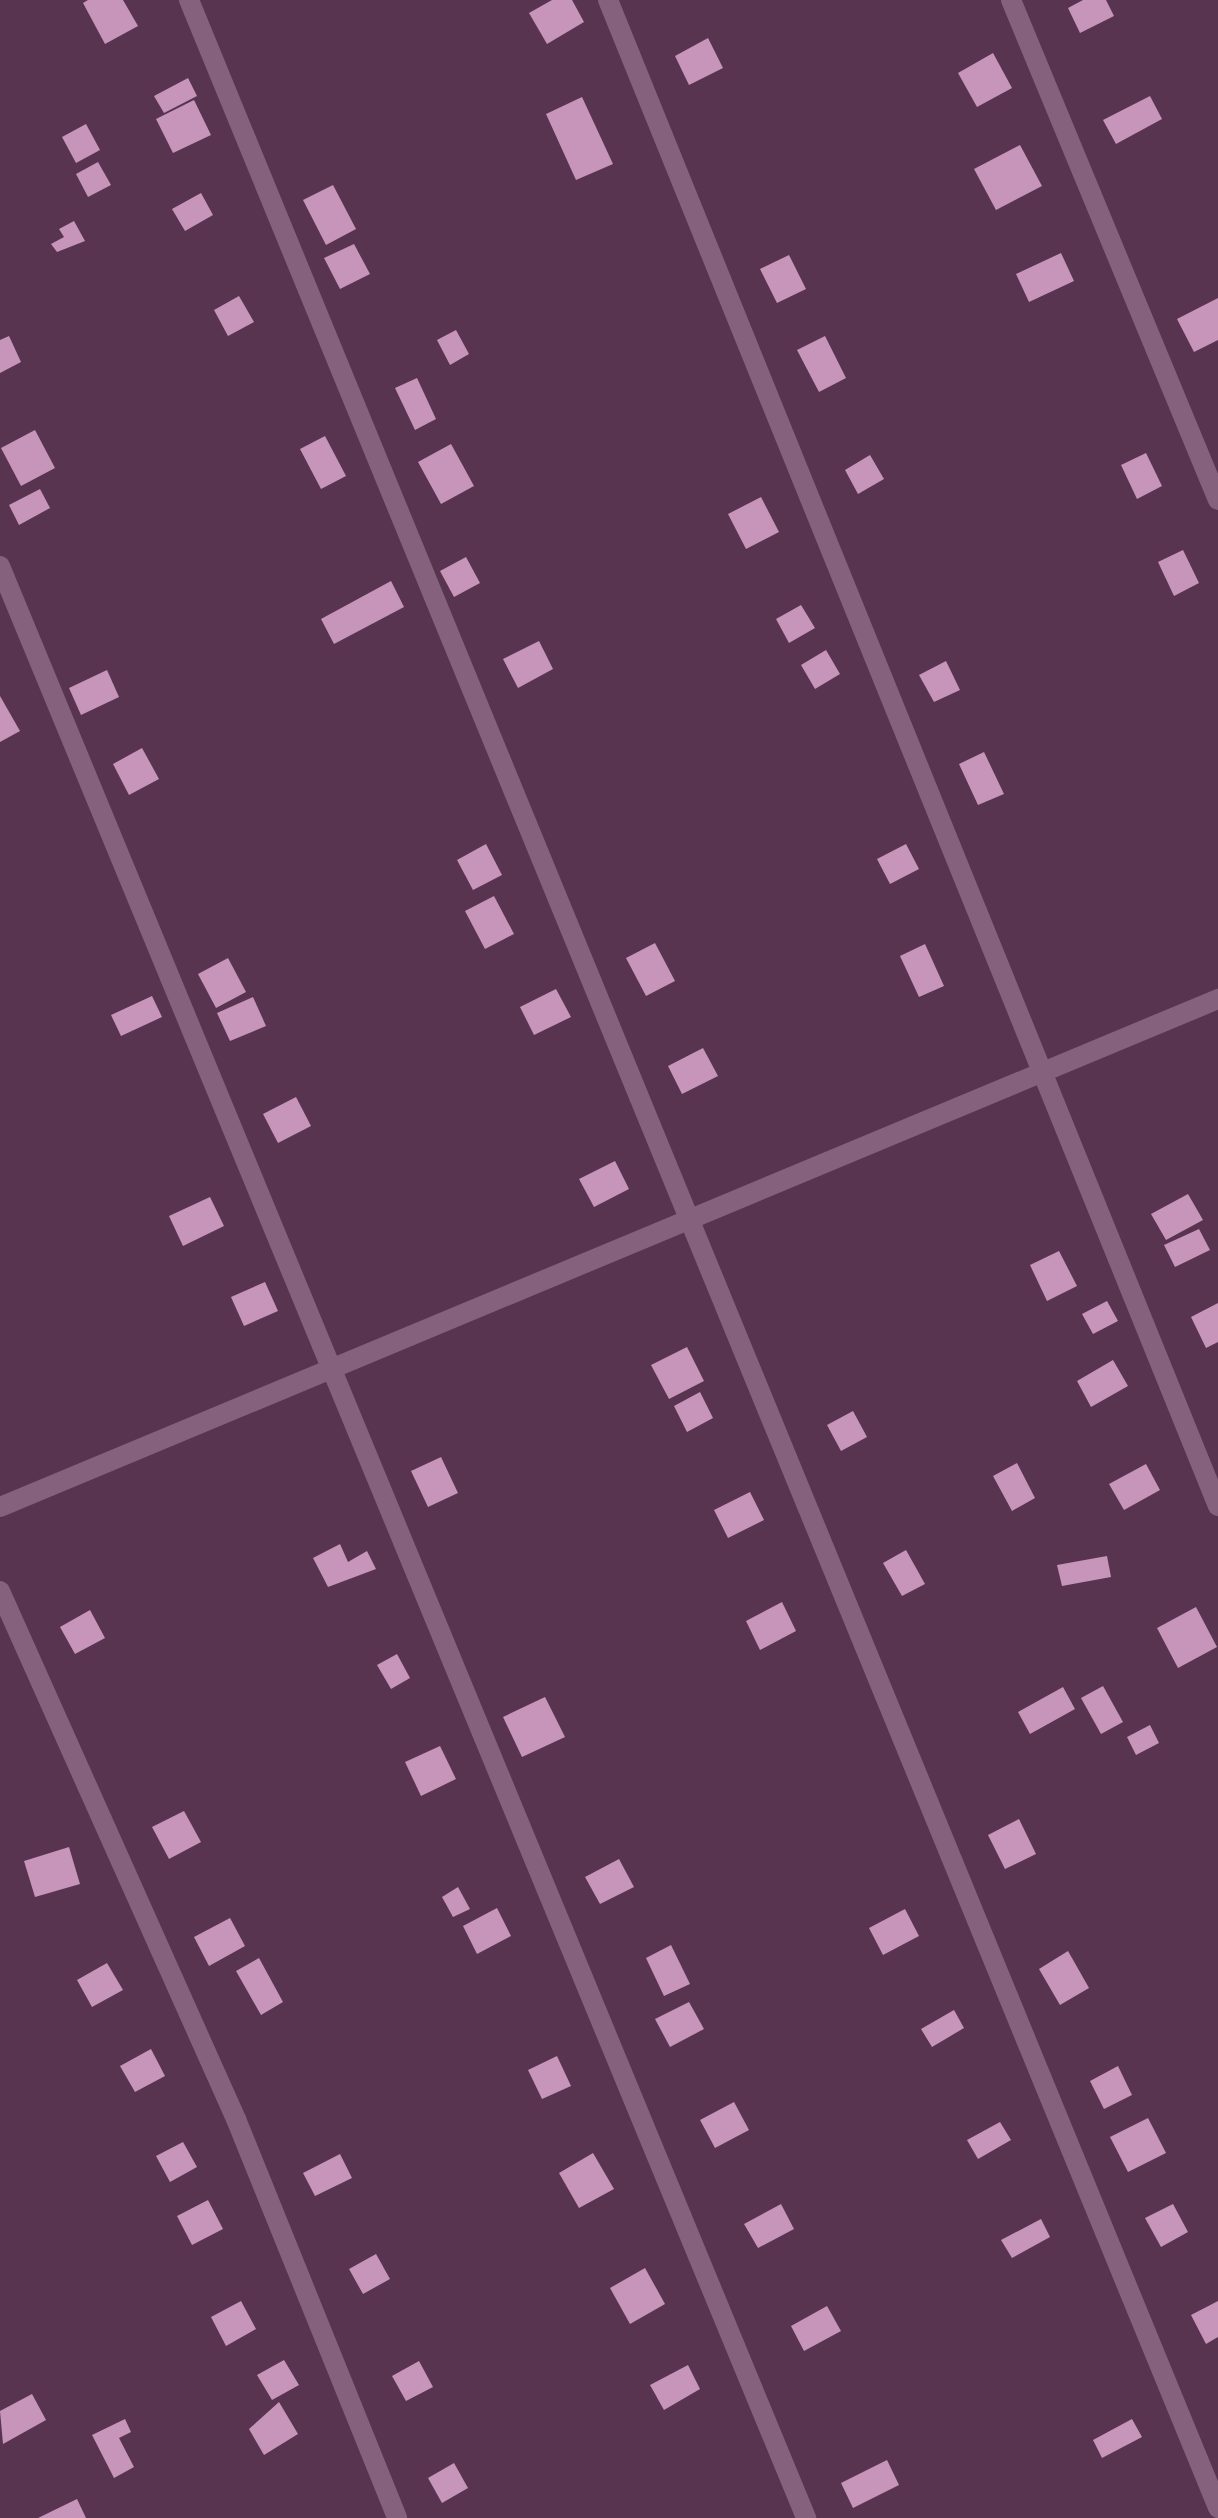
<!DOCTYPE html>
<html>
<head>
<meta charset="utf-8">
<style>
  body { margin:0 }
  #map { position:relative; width:1218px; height:2518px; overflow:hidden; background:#3e2f3a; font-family:Barlow,sans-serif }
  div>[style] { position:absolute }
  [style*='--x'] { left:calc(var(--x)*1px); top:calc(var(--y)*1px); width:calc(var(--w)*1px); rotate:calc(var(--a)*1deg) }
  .green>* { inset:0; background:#583450 }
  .building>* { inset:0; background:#c795ba }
  .service>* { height:20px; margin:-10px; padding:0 10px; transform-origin:10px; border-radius:10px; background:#86617d }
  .minor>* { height:20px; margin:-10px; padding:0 10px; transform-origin:10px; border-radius:10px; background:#86617d }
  span { translate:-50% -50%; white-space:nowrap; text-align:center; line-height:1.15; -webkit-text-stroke:10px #3e2f3a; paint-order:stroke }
</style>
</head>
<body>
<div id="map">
  <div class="green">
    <i style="clip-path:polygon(0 0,1218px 0,1218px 2518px,0 2518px)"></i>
  </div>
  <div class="building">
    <i style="clip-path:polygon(88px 0,123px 0,138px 26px,105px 44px,83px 3px)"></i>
    <i style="clip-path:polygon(552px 0,572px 0,584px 22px,547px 44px,529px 13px)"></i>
    <i style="clip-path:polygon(1083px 0,1106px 0,1114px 16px,1080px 33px,1068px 8px)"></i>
    <i style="clip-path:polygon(708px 38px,723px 68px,689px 85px,675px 56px)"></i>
    <i style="clip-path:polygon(993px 53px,1012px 88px,977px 107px,958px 73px)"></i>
    <i style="clip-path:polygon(188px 78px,197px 96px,164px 113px,154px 96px)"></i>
    <i style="clip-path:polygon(1150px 96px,1162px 119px,1116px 144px,1103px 120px)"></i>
    <i style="clip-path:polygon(582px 97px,613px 164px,576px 180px,546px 114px)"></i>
    <i style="clip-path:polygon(194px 100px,211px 135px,173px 153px,156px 119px)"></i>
    <i style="clip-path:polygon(86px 124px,100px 150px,76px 163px,62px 137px)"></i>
    <i style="clip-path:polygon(1020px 145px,1042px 186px,996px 210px,974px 169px)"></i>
    <i style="clip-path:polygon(98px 162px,111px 185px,88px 197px,76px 174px)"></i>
    <i style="clip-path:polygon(333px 185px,356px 229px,326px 245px,303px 200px)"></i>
    <i style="clip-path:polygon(201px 193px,213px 215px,185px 231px,172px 209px)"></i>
    <i style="clip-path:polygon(74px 221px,85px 241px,57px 252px,51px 244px,64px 237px,59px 229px)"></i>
    <i style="clip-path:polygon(354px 244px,370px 274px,340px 289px,324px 258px)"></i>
    <i style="clip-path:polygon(1061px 253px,1074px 281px,1029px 302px,1016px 274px)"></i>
    <i style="clip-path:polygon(789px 255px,806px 289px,777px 303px,760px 269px)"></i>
    <i style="clip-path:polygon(239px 296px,254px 322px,228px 336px,214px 310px)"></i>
    <i style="clip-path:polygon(1218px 298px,1218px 340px,1194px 352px,1177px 319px)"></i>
    <i style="clip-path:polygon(456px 330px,469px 354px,450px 365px,437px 340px)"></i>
    <i style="clip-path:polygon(9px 336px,21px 362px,0 373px,0 340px)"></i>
    <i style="clip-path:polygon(825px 336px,846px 378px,819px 392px,797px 350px)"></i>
    <i style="clip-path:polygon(417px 378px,436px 419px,415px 430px,395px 388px)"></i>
    <i style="clip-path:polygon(35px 430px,55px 468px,21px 486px,1px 448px)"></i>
    <i style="clip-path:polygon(325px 436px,346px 476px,321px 489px,300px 449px)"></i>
    <i style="clip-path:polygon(451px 444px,474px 486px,441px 504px,418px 462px)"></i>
    <i style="clip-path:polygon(1146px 453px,1162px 486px,1137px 499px,1121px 465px)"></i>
    <i style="clip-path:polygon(870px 455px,884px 479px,858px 494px,845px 470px)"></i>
    <i style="clip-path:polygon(40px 489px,50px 508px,19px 525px,9px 505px)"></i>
    <i style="clip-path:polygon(761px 497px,779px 532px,746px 549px,728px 514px)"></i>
    <i style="clip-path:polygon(1183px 550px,1199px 583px,1174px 596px,1158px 562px)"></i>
    <i style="clip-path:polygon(466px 557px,480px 583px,454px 597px,440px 571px)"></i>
    <i style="clip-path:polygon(391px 581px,404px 607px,334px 644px,321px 619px)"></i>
    <i style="clip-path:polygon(801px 605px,815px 628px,789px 643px,776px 619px)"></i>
    <i style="clip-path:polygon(539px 641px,553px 669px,518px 688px,503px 659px)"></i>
    <i style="clip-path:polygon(826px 650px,840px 674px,815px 689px,801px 665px)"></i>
    <i style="clip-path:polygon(946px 661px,960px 690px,934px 702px,919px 675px)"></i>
    <i style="clip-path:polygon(107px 670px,119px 697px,81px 715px,69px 688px)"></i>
    <i style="clip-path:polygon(0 696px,20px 731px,0 742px)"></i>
    <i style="clip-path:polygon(142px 748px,159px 779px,129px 795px,113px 764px)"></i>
    <i style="clip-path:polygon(984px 752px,1004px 794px,978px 805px,959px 764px)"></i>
    <i style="clip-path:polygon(486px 844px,502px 875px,473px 890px,457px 860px)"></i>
    <i style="clip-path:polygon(906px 844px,919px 869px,890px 884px,877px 859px)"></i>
    <i style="clip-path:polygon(494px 896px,514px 934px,485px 949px,465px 911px)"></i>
    <i style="clip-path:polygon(655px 943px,675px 981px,646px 996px,626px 958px)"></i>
    <i style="clip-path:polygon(925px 944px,944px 986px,919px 997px,900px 956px)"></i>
    <i style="clip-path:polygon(228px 958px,246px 992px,216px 1008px,198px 974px)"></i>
    <i style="clip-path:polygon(556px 989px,571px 1017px,534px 1035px,520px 1007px)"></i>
    <i style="clip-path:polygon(152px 996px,162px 1017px,121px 1036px,111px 1015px)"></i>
    <i style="clip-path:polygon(253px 997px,266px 1026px,230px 1041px,217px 1013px)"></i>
    <i style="clip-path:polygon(703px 1048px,718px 1076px,682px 1094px,668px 1066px)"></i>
    <i style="clip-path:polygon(296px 1097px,311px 1126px,278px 1143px,263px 1114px)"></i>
    <i style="clip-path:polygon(615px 1161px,629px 1189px,594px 1207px,579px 1179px)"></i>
    <i style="clip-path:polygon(1188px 1194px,1203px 1220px,1166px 1240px,1151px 1214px)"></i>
    <i style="clip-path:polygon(210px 1197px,224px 1226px,183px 1246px,169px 1216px)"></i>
    <i style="clip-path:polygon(1199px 1229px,1210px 1250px,1175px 1267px,1164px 1245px)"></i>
    <i style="clip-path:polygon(1059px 1251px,1077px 1286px,1047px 1301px,1030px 1265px)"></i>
    <i style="clip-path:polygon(265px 1282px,278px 1311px,244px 1326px,231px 1297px)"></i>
    <i style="clip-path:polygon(1107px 1301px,1118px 1321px,1093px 1334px,1082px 1314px)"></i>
    <i style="clip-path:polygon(1218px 1303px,1218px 1342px,1206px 1348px,1191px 1317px)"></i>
    <i style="clip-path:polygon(687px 1347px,704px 1381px,669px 1399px,651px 1365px)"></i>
    <i style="clip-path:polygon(1113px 1360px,1128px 1386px,1091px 1407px,1077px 1381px)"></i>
    <i style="clip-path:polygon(700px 1392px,713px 1418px,687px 1432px,674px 1406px)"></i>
    <i style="clip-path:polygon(853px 1411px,867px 1437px,841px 1451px,827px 1425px)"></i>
    <i style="clip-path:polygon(441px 1457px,458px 1493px,428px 1507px,411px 1471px)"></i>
    <i style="clip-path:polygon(1017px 1463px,1035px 1498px,1012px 1511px,993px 1476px)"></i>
    <i style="clip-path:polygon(1146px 1464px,1160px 1490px,1124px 1510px,1109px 1484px)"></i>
    <i style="clip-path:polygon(750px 1492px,764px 1520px,728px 1538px,714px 1510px)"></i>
    <i style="clip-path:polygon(340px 1544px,348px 1562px,367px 1551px,376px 1569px,328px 1587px,313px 1558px)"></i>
    <i style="clip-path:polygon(906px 1550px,925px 1584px,902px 1596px,883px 1563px)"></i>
    <i style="clip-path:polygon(1107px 1556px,1111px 1577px,1062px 1586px,1057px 1565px)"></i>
    <i style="clip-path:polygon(782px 1602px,796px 1631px,760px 1650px,746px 1621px)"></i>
    <i style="clip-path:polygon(1196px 1607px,1217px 1647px,1178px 1668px,1157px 1628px)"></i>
    <i style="clip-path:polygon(90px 1610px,105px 1638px,75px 1654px,60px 1627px)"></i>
    <i style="clip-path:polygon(397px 1654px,410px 1678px,391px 1689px,377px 1665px)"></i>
    <i style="clip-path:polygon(1103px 1686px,1123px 1722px,1101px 1734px,1081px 1698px)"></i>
    <i style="clip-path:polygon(1063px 1687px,1075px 1709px,1030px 1734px,1018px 1712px)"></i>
    <i style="clip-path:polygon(545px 1697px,565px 1737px,522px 1757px,503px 1717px)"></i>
    <i style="clip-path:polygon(1150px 1725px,1159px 1743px,1136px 1755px,1127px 1737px)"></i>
    <i style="clip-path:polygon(440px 1746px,456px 1779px,421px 1796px,405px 1762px)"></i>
    <i style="clip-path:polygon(184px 1811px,201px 1842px,169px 1859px,152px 1827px)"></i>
    <i style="clip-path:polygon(1019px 1819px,1036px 1854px,1005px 1869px,988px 1835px)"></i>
    <i style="clip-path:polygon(69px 1847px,80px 1884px,35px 1897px,24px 1861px)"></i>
    <i style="clip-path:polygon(619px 1859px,634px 1887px,600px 1904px,585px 1877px)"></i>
    <i style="clip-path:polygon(458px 1887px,470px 1909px,453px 1917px,442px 1897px)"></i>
    <i style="clip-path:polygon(497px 1908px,511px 1936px,477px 1954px,463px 1926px)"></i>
    <i style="clip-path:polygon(905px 1909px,919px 1936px,883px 1955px,869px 1928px)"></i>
    <i style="clip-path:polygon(230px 1918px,245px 1946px,209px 1966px,194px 1937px)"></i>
    <i style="clip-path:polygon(671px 1945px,690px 1984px,664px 1996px,646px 1958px)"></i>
    <i style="clip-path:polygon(1068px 1951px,1089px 1988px,1060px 2005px,1039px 1969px)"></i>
    <i style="clip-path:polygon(259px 1958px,283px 2002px,261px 2015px,236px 1971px)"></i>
    <i style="clip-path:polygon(107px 1963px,123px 1990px,92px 2007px,77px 1980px)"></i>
    <i style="clip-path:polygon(689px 2002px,704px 2029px,670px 2047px,655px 2019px)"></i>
    <i style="clip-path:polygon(954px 2010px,964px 2028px,932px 2047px,921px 2029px)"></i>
    <i style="clip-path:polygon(151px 2049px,165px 2076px,135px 2092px,120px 2066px)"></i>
    <i style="clip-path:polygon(557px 2056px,571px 2086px,542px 2099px,528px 2070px)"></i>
    <i style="clip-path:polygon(1118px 2066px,1132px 2095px,1104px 2109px,1090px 2081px)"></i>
    <i style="clip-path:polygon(734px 2102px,749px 2130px,715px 2148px,700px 2120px)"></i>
    <i style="clip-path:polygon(1148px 2118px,1166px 2153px,1128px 2172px,1110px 2137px)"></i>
    <i style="clip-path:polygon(1000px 2122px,1011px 2140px,978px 2159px,967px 2140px)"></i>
    <i style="clip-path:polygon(183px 2142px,197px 2167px,170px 2182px,156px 2156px)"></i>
    <i style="clip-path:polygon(593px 2153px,614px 2189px,579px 2208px,559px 2173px)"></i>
    <i style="clip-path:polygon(340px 2154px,352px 2178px,315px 2196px,303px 2173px)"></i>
    <i style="clip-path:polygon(208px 2200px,223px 2229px,192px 2245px,177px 2216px)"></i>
    <i style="clip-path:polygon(781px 2204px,794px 2229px,758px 2248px,744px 2224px)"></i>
    <i style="clip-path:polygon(1173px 2204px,1188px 2232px,1161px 2247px,1145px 2218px)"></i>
    <i style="clip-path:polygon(1041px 2219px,1050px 2237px,1012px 2258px,1001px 2240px)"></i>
    <i style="clip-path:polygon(376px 2254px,390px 2279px,363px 2294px,349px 2269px)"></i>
    <i style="clip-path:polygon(645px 2268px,665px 2304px,630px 2324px,610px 2288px)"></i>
    <i style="clip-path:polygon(241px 2301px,256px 2329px,226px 2346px,211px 2317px)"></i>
    <i style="clip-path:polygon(1218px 2301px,1218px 2337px,1206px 2344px,1191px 2315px)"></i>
    <i style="clip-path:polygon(827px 2306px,841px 2331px,804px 2351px,791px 2326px)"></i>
    <i style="clip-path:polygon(284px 2360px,299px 2385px,272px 2400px,257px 2375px)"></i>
    <i style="clip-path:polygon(419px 2361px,433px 2387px,406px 2401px,392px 2376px)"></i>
    <i style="clip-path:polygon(688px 2365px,700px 2389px,664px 2410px,650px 2385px)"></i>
    <i style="clip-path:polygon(32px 2394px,46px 2420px,3px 2444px,0 2411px)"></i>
    <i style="clip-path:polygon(279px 2402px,298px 2434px,264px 2455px,249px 2429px)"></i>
    <i style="clip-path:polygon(125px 2419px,131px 2432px,119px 2438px,134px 2467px,114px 2478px,92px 2435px)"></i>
    <i style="clip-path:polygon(1132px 2419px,1142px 2437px,1102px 2458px,1093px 2440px)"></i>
    <i style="clip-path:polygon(887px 2460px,899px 2485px,853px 2508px,841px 2483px)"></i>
    <i style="clip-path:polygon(454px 2463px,468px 2488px,442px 2503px,428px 2478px)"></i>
    <i style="clip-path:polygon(77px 2499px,86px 2518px,38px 2518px)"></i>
  </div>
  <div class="service">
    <i style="--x:189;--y:0;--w:2711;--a:67.69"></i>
    <i style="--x:608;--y:0;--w:1625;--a:67.95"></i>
    <i style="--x:1011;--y:0;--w:541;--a:67.51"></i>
    <i style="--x:0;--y:566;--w:2112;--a:67.56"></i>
    <i style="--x:0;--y:1591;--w:578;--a:65.92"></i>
    <i style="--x:236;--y:2119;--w:430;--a:68"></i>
  </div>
  <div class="minor">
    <i style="--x:0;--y:1507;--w:1320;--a:-22.64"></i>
  </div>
</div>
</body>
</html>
